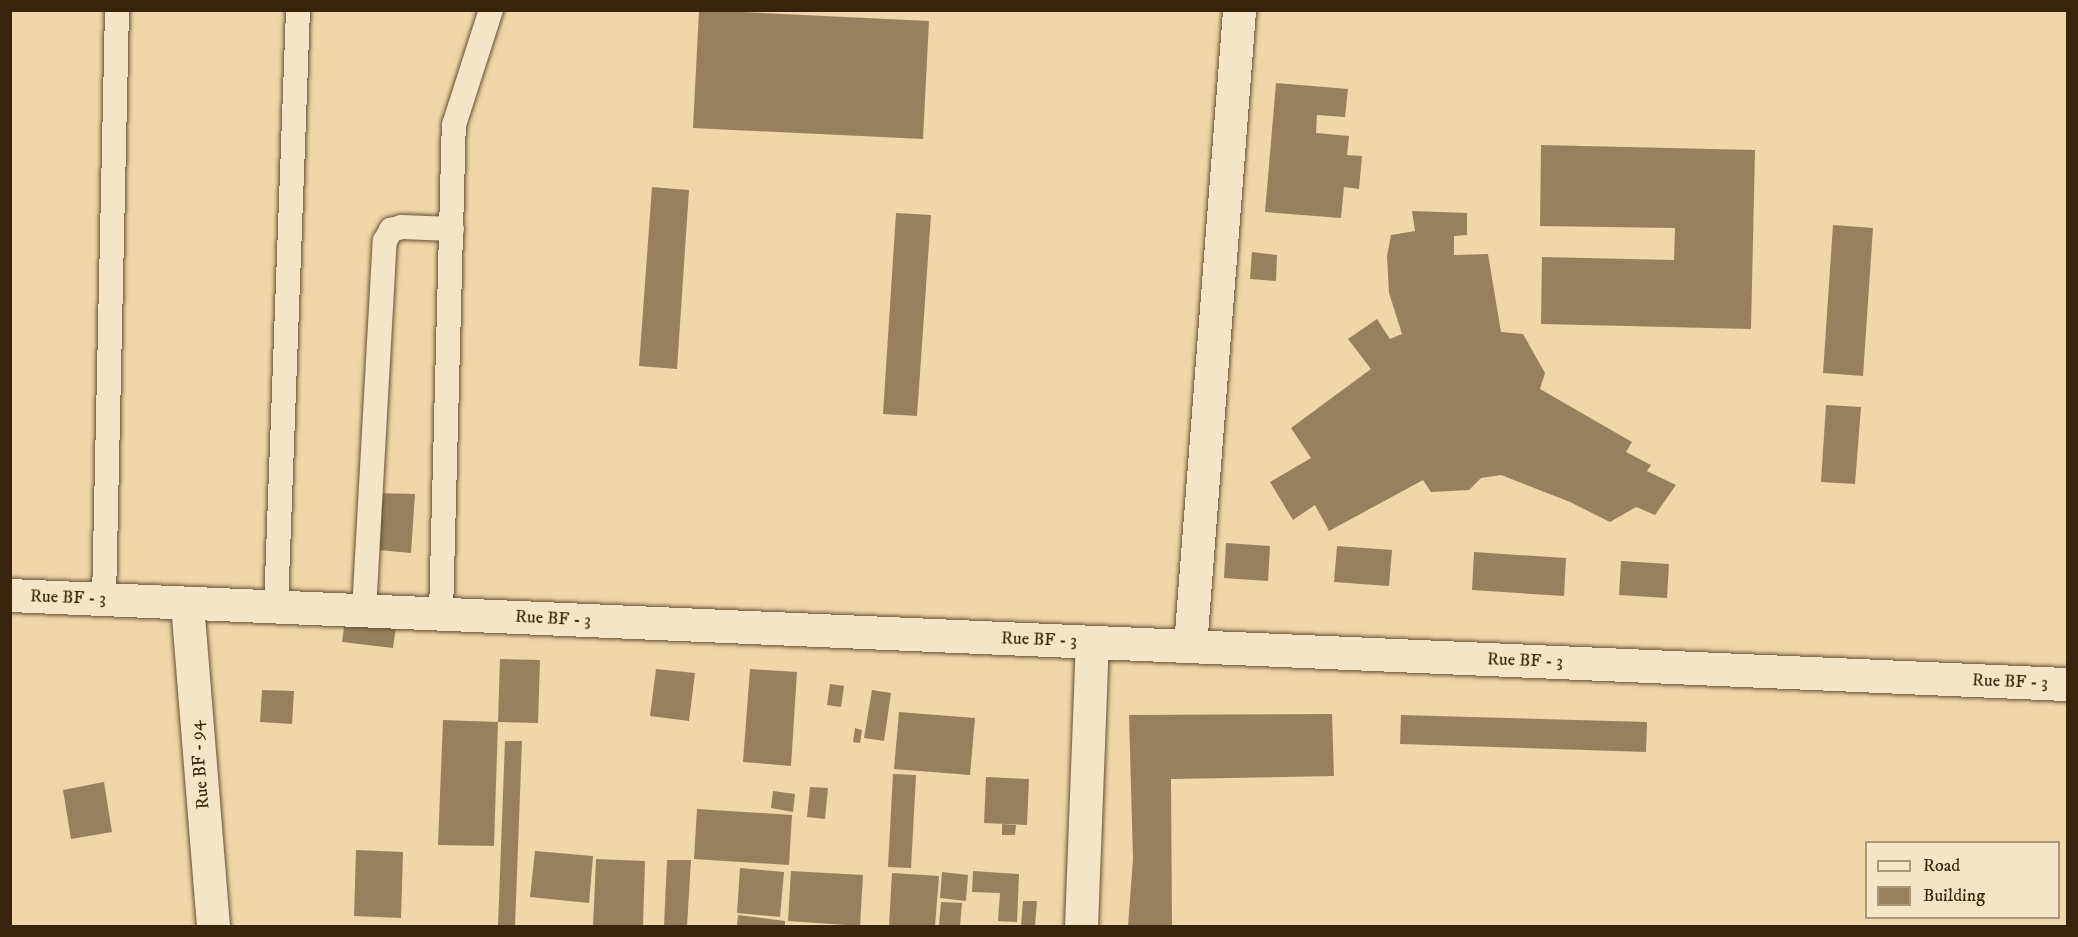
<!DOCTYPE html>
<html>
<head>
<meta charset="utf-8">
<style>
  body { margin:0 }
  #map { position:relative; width:2078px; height:937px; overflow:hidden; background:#efd7a9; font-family:"IM FELL DW Pica",serif }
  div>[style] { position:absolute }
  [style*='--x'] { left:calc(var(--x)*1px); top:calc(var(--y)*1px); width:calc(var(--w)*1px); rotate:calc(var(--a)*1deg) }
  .building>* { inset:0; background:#97815d }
  .roads { filter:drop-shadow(0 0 2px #655132) drop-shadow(0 0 2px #655132) }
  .service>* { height:24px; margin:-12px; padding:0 12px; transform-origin:12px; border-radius:12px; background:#f5e5c7 }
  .minor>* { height:33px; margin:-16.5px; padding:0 16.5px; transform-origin:16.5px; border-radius:16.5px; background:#f5e5c7 }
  span { translate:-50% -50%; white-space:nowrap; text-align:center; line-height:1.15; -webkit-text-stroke:4.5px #f5e5c7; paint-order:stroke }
  .street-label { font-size:18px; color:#37240a }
  .frame { position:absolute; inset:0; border:12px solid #37240a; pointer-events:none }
  .legend { position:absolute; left:1865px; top:841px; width:195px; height:78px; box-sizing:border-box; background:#f5e5c7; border:2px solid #a9987b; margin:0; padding:8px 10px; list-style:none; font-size:18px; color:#37240a }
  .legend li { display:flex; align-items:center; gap:12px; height:30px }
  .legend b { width:30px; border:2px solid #a9987b }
</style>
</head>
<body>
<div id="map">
  <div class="building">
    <i style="clip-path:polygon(699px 10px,929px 21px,923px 139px,693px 128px)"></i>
    <i style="clip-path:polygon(1276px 83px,1348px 89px,1345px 117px,1317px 115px,1316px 133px,1349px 136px,1347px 155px,1362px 156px,1359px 189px,1344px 187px,1341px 218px,1265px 212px)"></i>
    <i style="clip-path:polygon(1541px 145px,1755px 150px,1751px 329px,1541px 324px,1542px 257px,1674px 260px,1675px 228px,1540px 226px)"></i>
    <i style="clip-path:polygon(652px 187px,689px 190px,677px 369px,639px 366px)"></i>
    <i style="clip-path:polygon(1412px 211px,1467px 213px,1467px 235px,1454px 236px,1454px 255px,1488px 254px,1501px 332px,1523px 334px,1545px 373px,1540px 389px,1632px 442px,1626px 452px,1651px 465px,1647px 471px,1676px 485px,1655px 515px,1636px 507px,1610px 522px,1570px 502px,1501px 475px,1481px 478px,1469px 490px,1431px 492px,1423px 480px,1329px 531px,1315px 505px,1293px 520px,1270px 482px,1311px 458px,1291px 428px,1371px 369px,1348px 339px,1377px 319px,1390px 339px,1402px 334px,1389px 293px,1387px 256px,1391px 235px,1415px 231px)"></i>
    <i style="clip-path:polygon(896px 213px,931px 215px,917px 416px,883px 414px)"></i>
    <i style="clip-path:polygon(1833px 225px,1873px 228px,1863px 376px,1823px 373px)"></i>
    <i style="clip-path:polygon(1252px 252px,1277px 255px,1276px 281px,1250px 279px)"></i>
    <i style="clip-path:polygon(1826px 405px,1861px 407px,1855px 484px,1821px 482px)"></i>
    <i style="clip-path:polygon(375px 493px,415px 494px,411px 553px,368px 549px)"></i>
    <i style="clip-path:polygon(1226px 543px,1270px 546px,1268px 581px,1224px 578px)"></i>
    <i style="clip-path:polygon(1337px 546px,1392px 550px,1389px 586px,1334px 582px)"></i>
    <i style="clip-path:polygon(1474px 552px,1566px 558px,1564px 596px,1472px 590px)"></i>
    <i style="clip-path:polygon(1621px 561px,1669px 564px,1667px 598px,1619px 595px)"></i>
    <i style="clip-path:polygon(346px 614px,397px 620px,393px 648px,342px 642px)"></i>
    <i style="clip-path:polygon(500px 659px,540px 660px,538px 723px,498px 722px)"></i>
    <i style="clip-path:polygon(656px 669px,695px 673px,689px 721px,650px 716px)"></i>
    <i style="clip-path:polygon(750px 669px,797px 672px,791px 766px,743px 762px)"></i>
    <i style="clip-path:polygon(830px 684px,844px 686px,841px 707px,827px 705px)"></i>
    <i style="clip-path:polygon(262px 690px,294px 691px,292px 724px,260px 722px)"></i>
    <i style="clip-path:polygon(872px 690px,891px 693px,884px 741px,864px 738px)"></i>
    <i style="clip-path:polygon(899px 712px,975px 718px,970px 775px,894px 769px)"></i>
    <i style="clip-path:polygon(1332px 714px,1334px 776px,1171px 779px,1172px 926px,1128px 926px,1133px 859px,1129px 715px)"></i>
    <i style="clip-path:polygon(1401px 715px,1647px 722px,1646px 752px,1400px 744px)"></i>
    <i style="clip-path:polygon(443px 720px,498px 722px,494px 846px,438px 845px)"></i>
    <i style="clip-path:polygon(855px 728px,862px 730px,860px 743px,853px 742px)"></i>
    <i style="clip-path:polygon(505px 741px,522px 741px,515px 926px,498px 926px)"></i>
    <i style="clip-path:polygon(893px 774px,916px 775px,911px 868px,888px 867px)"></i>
    <i style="clip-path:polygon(986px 777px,1029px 779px,1027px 825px,984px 823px)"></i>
    <i style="clip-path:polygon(104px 782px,112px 832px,71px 839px,63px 790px)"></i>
    <i style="clip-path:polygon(810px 787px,828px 788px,825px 819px,807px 817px)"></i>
    <i style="clip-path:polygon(773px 791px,795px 794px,793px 812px,771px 808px)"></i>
    <i style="clip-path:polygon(697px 809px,792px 815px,789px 865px,694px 859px)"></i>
    <i style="clip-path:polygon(1002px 824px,1016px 825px,1015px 835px,1002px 835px)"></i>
    <i style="clip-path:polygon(356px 850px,403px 852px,401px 918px,354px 916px)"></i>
    <i style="clip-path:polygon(535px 851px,593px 856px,589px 903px,530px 897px)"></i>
    <i style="clip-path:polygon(596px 859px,645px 861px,643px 926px,593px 926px)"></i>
    <i style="clip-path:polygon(667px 860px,691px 860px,687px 926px,664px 926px)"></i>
    <i style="clip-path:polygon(740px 868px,784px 872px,780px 917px,737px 913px)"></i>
    <i style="clip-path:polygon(791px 871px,863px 875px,860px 926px,788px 921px)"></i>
    <i style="clip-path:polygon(973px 871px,1019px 874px,1017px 922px,998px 921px,1000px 893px,972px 892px)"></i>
    <i style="clip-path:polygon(942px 872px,968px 875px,966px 901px,940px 898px)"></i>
    <i style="clip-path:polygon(892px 873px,939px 876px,935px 926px,889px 926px)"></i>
    <i style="clip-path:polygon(1023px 901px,1037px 901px,1035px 926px,1021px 926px)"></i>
    <i style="clip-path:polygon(941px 902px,962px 903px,960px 926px,939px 926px)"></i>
    <i style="clip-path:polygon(738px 915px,785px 921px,785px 926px,737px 926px)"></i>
  </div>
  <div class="roads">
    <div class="service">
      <i style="--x:104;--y:600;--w:590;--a:-88.74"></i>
      <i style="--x:276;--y:607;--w:597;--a:-87.89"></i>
      <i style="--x:364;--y:611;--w:371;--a:-86.8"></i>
      <i style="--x:385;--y:241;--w:13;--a:-61"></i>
      <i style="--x:391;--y:230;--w:11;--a:-15"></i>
      <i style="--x:402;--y:227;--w:50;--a:2.3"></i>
      <i style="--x:441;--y:614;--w:489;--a:-88.5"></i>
      <i style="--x:454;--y:125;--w:121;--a:-72.2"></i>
    </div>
    <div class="minor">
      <i style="--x:10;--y:595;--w:2060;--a:2.48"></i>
      <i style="--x:187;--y:603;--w:324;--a:85.4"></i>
      <i style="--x:1190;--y:646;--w:638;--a:-85.59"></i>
      <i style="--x:1081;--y:926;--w:284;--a:-87.8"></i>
    </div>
  </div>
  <div class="street-label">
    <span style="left:68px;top:598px;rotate:2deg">Rue BF - 3</span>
    <span style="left:553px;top:619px;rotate:3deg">Rue BF - 3</span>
    <span style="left:1039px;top:640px;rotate:2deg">Rue BF - 3</span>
    <span style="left:1525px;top:661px;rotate:2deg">Rue BF - 3</span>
    <span style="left:2010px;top:682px;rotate:2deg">Rue BF - 3</span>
    <span style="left:200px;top:765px;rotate:-95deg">Rue BF - 94</span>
  </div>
  <div class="frame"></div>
  <ul class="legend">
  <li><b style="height:8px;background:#f5e5c7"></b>Road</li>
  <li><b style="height:16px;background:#97815d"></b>Building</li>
  </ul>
</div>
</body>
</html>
